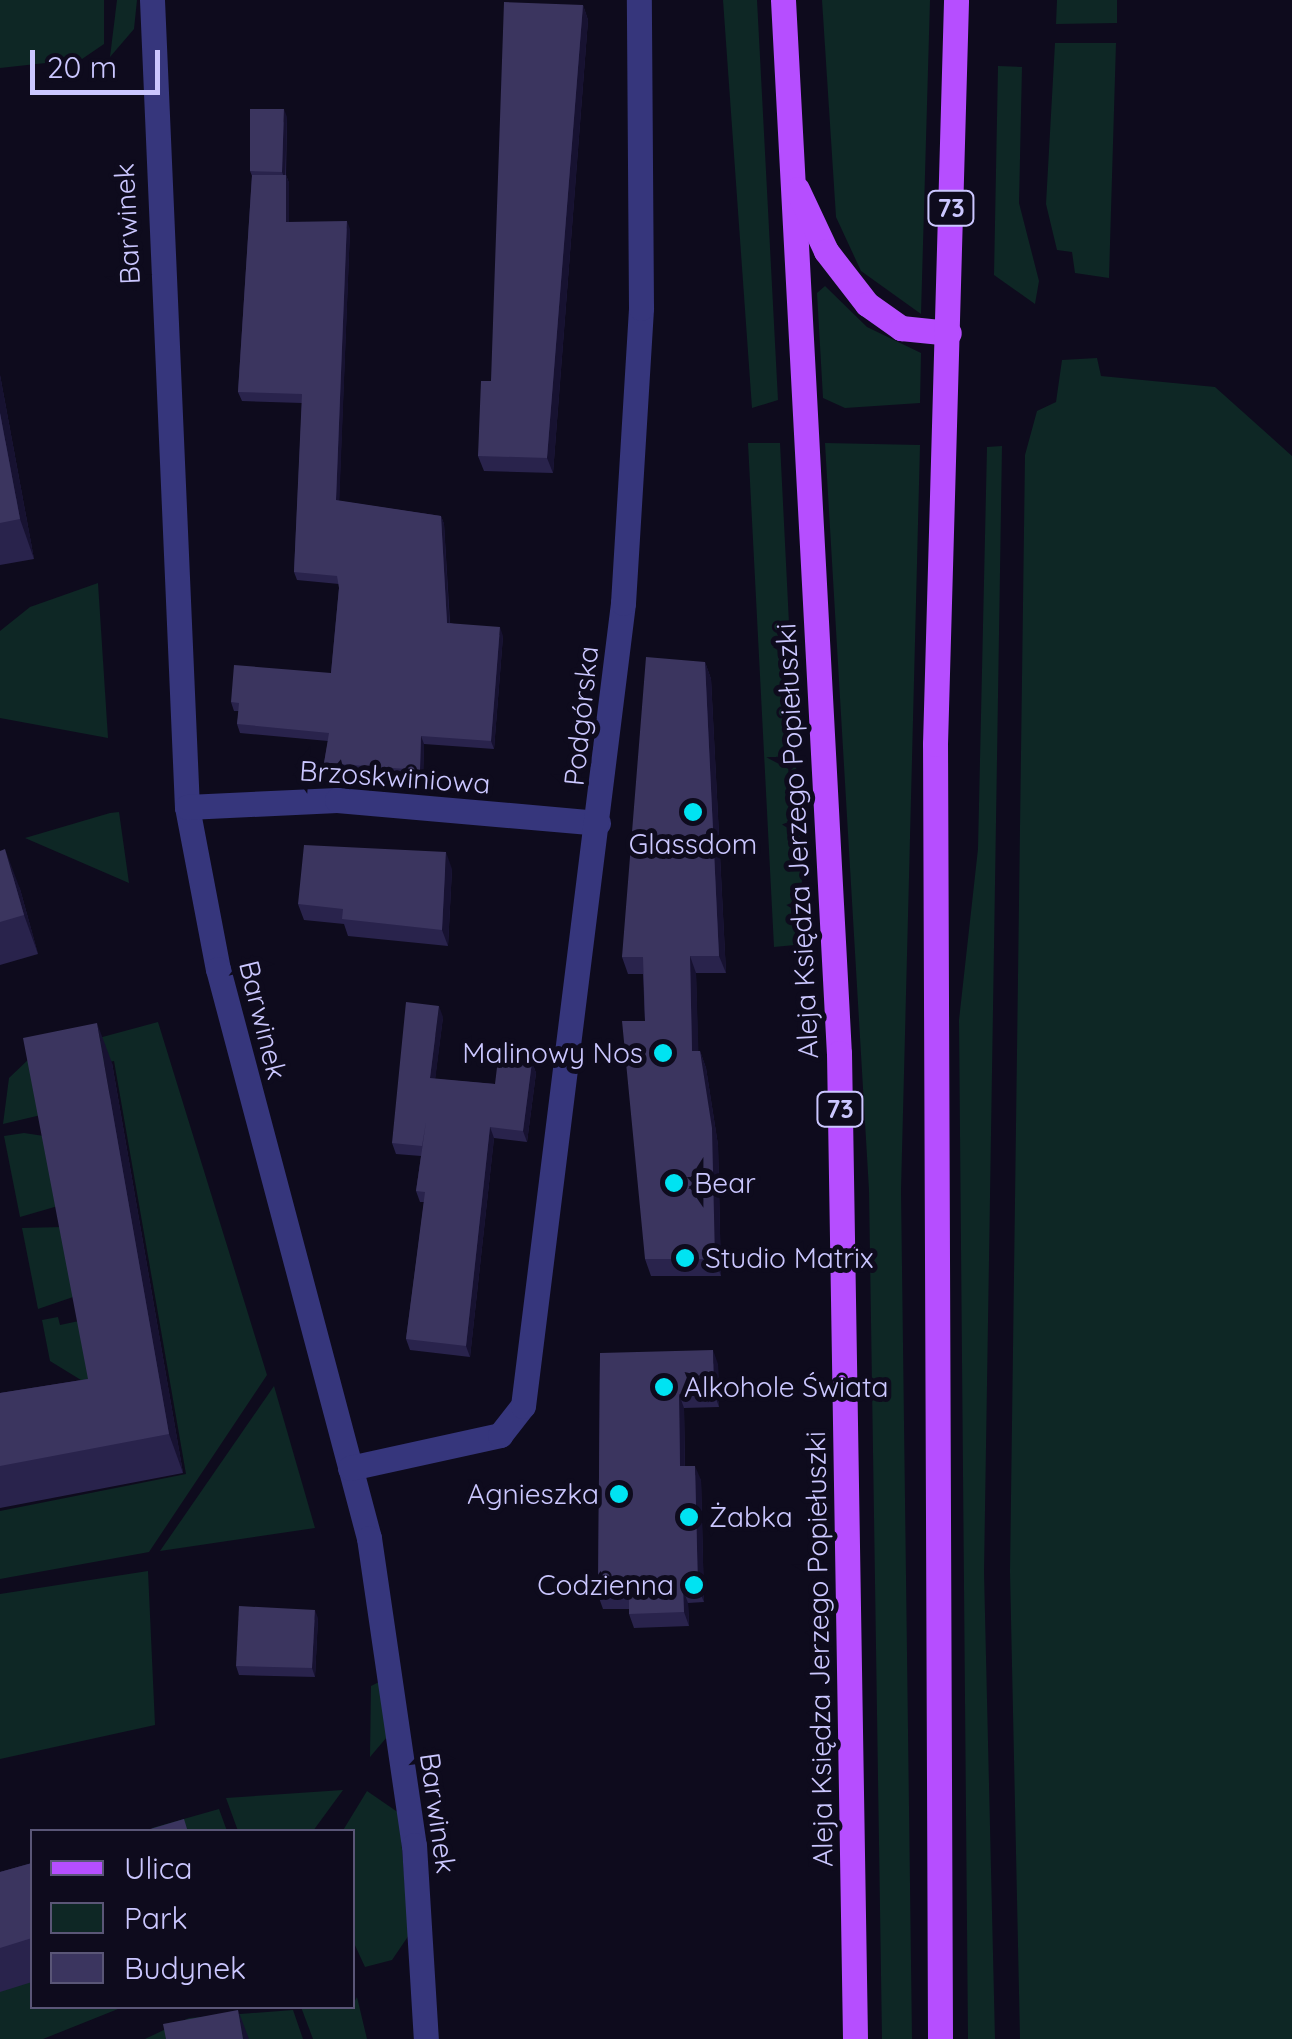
<!DOCTYPE html>
<html>
<head>
<meta charset="utf-8">
<style>
  body { margin:0 }
  #map { position:relative; width:1292px; height:2039px; overflow:hidden; background:#0e0b1d; font-family:Quicksand,sans-serif }
  div>[style] { position:absolute }
  [style*='--x'] { left:calc(var(--x)*1px); top:calc(var(--y)*1px); width:calc(var(--w)*1px); rotate:calc(var(--a)*1deg) }
  .green>* { inset:0; background:#0e2725 }
  .minor>* { height:25px; margin:-12.5px; padding:0 12.5px; transform-origin:12.5px; border-radius:12.5px; background:#36367c }
  .primary>* { height:25px; margin:-12.5px; padding:0 12.5px; transform-origin:12.5px; border-radius:12.5px; background:#b64eff }
  .wall>* { inset:0; background:#29234c }
  .shaded-wall>* { inset:0; background:#171231 }
  .building>* { inset:0; background:#3b355f }
  .dots>* { width:28px; height:28px; translate:-50% -50%; box-sizing:border-box; border:5px solid #0e0b1d; border-radius:50% }
  span { translate:-50% -50%; white-space:nowrap; text-align:center; line-height:1.15; -webkit-text-stroke:10px #0e0b1d; paint-order:stroke }
  .shield-label span { padding:2px 8px; background:#0e0b1d; border:2px solid; border-radius:8px; -webkit-text-stroke-width:0 }
  .shield-label { font-size:25px; color:#cbc7ff; font-weight:700 }
  .street-label { font-size:28px; color:#cbc7ff }
  .poi-label { font-size:28px; color:#cbc7ff }
  .right { translate:-100% -50%; text-align:right }
  .left { translate:0 -50%; text-align:left }
  .legend { position:absolute; left:30px; top:1829px; width:325px; height:180px; box-sizing:border-box; background:#0e0b1d; border:2px solid #5a5677; margin:0; padding:12px 18px; list-style:none; font-size:30px; color:#cbc7ff }
  .legend li { display:flex; align-items:center; gap:20px; height:50px }
  .legend b { width:50px; border:2px solid #5a5677 }
  .scale { position:absolute; left:30px; top:50px; width:130px; height:45px; box-sizing:border-box; border:5px solid #cbc7ff; border-top:0; padding-left:12px; font-size:30px; line-height:35px; white-space:nowrap; color:#cbc7ff; -webkit-text-stroke:8px #0e0b1d; paint-order:stroke }
</style>
</head>
<body>
<div id="map">
  <div class="green">
    <i style="clip-path:polygon(0 0,104px 0,104px 44px,82px 59px,0 68px)"></i>
    <i style="clip-path:polygon(117px 0,137px 0,134px 29px,110px 57px)"></i>
    <i style="clip-path:polygon(723px 0,757px 0,778px 400px,752px 408px)"></i>
    <i style="clip-path:polygon(822px 0,930px 0,921px 314px,861px 271px,836px 217px)"></i>
    <i style="clip-path:polygon(1057px 0,1117px 0,1117px 23px,1056px 24px)"></i>
    <i style="clip-path:polygon(1055px 43px,1116px 43px,1109px 278px,1075px 273px,1072px 252px,1057px 250px,1046px 204px)"></i>
    <i style="clip-path:polygon(998px 66px,1022px 67px,1019px 203px,1039px 281px,1035px 304px,994px 275px)"></i>
    <i style="clip-path:polygon(825px 286px,867px 327px,921px 353px,920px 403px,845px 408px,823px 398px,817px 293px)"></i>
    <i style="clip-path:polygon(1097px 358px,1101px 376px,1215px 387px,1292px 456px,1292px 2039px,1020px 2039px,1010px 1572px,1025px 455px,1037px 411px,1056px 402px,1062px 360px)"></i>
    <i style="clip-path:polygon(748px 443px,780px 443px,805px 944px,774px 947px)"></i>
    <i style="clip-path:polygon(825px 443px,920px 445px,901px 1191px,912px 2039px,882px 2039px,869px 1190px)"></i>
    <i style="clip-path:polygon(1002px 446px,984px 1572px,995px 2039px,968px 2039px,959px 1020px,978px 849px,987px 447px)"></i>
    <i style="clip-path:polygon(98px 583px,108px 738px,0 718px,0 631px,30px 607px)"></i>
    <i style="clip-path:polygon(119px 812px,129px 883px,25px 838px,110px 813px)"></i>
    <i style="clip-path:polygon(158px 1022px,267px 1375px,149px 1552px,0 1579px,0 1511px,186px 1474px,114px 1061px,35px 1075px,41px 1115px,3px 1124px,9px 1078px,32px 1056px)"></i>
    <i style="clip-path:polygon(24px 1133px,44px 1136px,58px 1206px,20px 1217px,4px 1136px)"></i>
    <i style="clip-path:polygon(62px 1227px,76px 1296px,38px 1309px,22px 1228px)"></i>
    <i style="clip-path:polygon(58px 1317px,60px 1325px,79px 1321px,94px 1388px,50px 1361px,42px 1320px)"></i>
    <i style="clip-path:polygon(274px 1386px,315px 1528px,160px 1551px)"></i>
    <i style="clip-path:polygon(148px 1571px,155px 1725px,0 1759px,0 1594px)"></i>
    <i style="clip-path:polygon(381px 1681px,387px 1737px,370px 1757px,371px 1686px)"></i>
    <i style="clip-path:polygon(343px 1790px,313px 1831px,238px 1831px,226px 1798px)"></i>
    <i style="clip-path:polygon(367px 1791px,399px 1813px,409px 1935px,392px 1960px,365px 1967px,353px 1941px,352px 1832px,342px 1832px)"></i>
    <i style="clip-path:polygon(219px 1809px,227px 1831px,153px 1832px,152px 1828px)"></i>
    <i style="clip-path:polygon(32px 1980px,32px 2006px,123px 2007px,43px 2039px,0 2039px,0 1990px)"></i>
    <i style="clip-path:polygon(357px 1997px,367px 2039px,313px 2039px,301px 2007px,352px 2006px)"></i>
    <i style="clip-path:polygon(293px 2010px,303px 2039px,145px 2039px,189px 2018px)"></i>
  </div>
  <div class="minor">
    <i style="--x:152;--y:0;--w:808;--a:87.52"></i>
    <i style="--x:187;--y:807;--w:165;--a:79.2"></i>
    <i style="--x:218;--y:969;--w:589;--a:75.14"></i>
    <i style="--x:369;--y:1538;--w:310;--a:81.7"></i>
    <i style="--x:414;--y:1845;--w:194;--a:86.5"></i>
    <i style="--x:187;--y:807;--w:150;--a:-2.7"></i>
    <i style="--x:337;--y:800;--w:262;--a:5"></i>
    <i style="--x:350;--y:1468;--w:154;--a:-12.4"></i>
    <i style="--x:500;--y:1435;--w:37;--a:-52"></i>
    <i style="--x:523;--y:1406;--w:809;--a:-82.9"></i>
    <i style="--x:623;--y:603;--w:296;--a:-86.5"></i>
    <i style="--x:641;--y:308;--w:308;--a:-90.4"></i>
  </div>
  <div class="primary">
    <i style="--x:783;--y:0;--w:1054;--a:86.96"></i>
    <i style="--x:839;--y:1053;--w:986;--a:89.07"></i>
    <i style="--x:797;--y:189;--w:68;--a:64.9"></i>
    <i style="--x:826;--y:251;--w:67;--a:52.3"></i>
    <i style="--x:867;--y:304;--w:42;--a:35.2"></i>
    <i style="--x:901;--y:328;--w:48;--a:5.9"></i>
    <i style="--x:940;--y:2039;--w:1295;--a:-90.22"></i>
    <i style="--x:935;--y:744;--w:744;--a:-88.38"></i>
  </div>
  <div class="wall">
    <i style="clip-path:polygon(583px 5px,588px 20px,553px 473px,484px 471px,478px 456px,491px 381px)"></i>
    <i style="clip-path:polygon(287px 117px,286px 175px,289px 183px,289px 222px,350px 229px,339px 501px,441px 516px,444px 524px,450px 623px,503px 636px,494px 749px,424px 744px,423px 778px,327px 771px,324px 763px,328px 741px,240px 733px,237px 724px,239px 711px,234px 711px,231px 702px,331px 673px,339px 588px,339px 584px,297px 580px,294px 572px,302px 403px,242px 401px,238px 392px,252px 176px,250px 171px)"></i>
    <i style="clip-path:polygon(0 375px,34px 559px,0 565px)"></i>
    <i style="clip-path:polygon(705px 662px,711px 679px,726px 973px,696px 973px,698px 1051px,700px 1051px,706px 1068px,718px 1145px,721px 1276px,651px 1276px,645px 1259px,645px 1021px,643px 974px,628px 974px,622px 957px)"></i>
    <i style="clip-path:polygon(0 851px,20px 889px,38px 954px,0 965px)"></i>
    <i style="clip-path:polygon(452px 869px,448px 946px,348px 936px,344px 924px,304px 920px,298px 904px)"></i>
    <i style="clip-path:polygon(443px 1017px,435px 1079px,495px 1084px,532px 1062px,536px 1073px,527px 1142px,494px 1138px,470px 1357px,410px 1350px,406px 1339px,424px 1202px,420px 1202px,416px 1191px,421px 1156px,396px 1154px,392px 1143px)"></i>
    <i style="clip-path:polygon(112px 1063px,183px 1473px,0 1508px,0 1393px,88px 1379px)"></i>
    <i style="clip-path:polygon(600px 1353px,718px 1364px,719px 1407px,684px 1408px,685px 1466px,701px 1480px,704px 1602px,688px 1603px,689px 1626px,634px 1628px,629px 1614px,629px 1609px,603px 1609px,598px 1595px)"></i>
    <i style="clip-path:polygon(318px 1618px,315px 1677px,239px 1675px,236px 1666px)"></i>
    <i style="clip-path:polygon(32px 1863px,32px 1982px,0 1992px,0 1872px)"></i>
  </div>
  <div class="shaded-wall">
    <i style="clip-path:polygon(583px 5px,588px 20px,553px 473px,547px 458px)"></i>
    <i style="clip-path:polygon(284px 109px,287px 117px,285px 180px,282px 172px)"></i>
    <i style="clip-path:polygon(286px 175px,289px 183px,289px 230px,286px 222px)"></i>
    <i style="clip-path:polygon(347px 221px,350px 229px,339px 509px,336px 500px)"></i>
    <i style="clip-path:polygon(0 375px,34px 559px,20px 519px,0 413px)"></i>
    <i style="clip-path:polygon(441px 516px,444px 524px,450px 631px,447px 623px)"></i>
    <i style="clip-path:polygon(500px 627px,503px 636px,494px 749px,491px 741px)"></i>
    <i style="clip-path:polygon(705px 662px,711px 679px,726px 973px,719px 956px)"></i>
    <i style="clip-path:polygon(421px 736px,424px 744px,423px 778px,420px 770px)"></i>
    <i style="clip-path:polygon(5px 849px,20px 889px,38px 954px,24px 915px)"></i>
    <i style="clip-path:polygon(446px 852px,452px 869px,448px 946px,442px 930px)"></i>
    <i style="clip-path:polygon(690px 956px,696px 973px,699px 1068px,692px 1051px)"></i>
    <i style="clip-path:polygon(439px 1006px,443px 1017px,434px 1089px,430px 1078px)"></i>
    <i style="clip-path:polygon(97px 1023px,112px 1063px,183px 1473px,169px 1434px)"></i>
    <i style="clip-path:polygon(700px 1051px,706px 1068px,718px 1145px,721px 1276px,715px 1259px)"></i>
    <i style="clip-path:polygon(532px 1062px,536px 1073px,527px 1142px,523px 1131px)"></i>
    <i style="clip-path:polygon(490px 1127px,494px 1138px,470px 1357px,466px 1346px)"></i>
    <i style="clip-path:polygon(713px 1350px,718px 1364px,719px 1407px,714px 1393px)"></i>
    <i style="clip-path:polygon(679px 1394px,684px 1408px,685px 1480px,680px 1466px)"></i>
    <i style="clip-path:polygon(695px 1466px,701px 1480px,704px 1602px,698px 1588px)"></i>
    <i style="clip-path:polygon(683px 1589px,688px 1603px,689px 1626px,684px 1612px)"></i>
    <i style="clip-path:polygon(315px 1610px,318px 1618px,315px 1677px,312px 1668px)"></i>
    <i style="clip-path:polygon(238px 2010px,249px 2039px,243px 2039px)"></i>
  </div>
  <div class="building">
    <i style="clip-path:polygon(504px 2px,583px 5px,547px 458px,478px 456px,481px 381px,491px 381px)"></i>
    <i style="clip-path:polygon(250px 109px,284px 109px,282px 172px,250px 171px)"></i>
    <i style="clip-path:polygon(252px 175px,286px 175px,286px 222px,347px 221px,336px 500px,441px 516px,447px 623px,500px 627px,491px 741px,421px 736px,420px 770px,324px 763px,329px 733px,237px 724px,239px 703px,231px 702px,234px 665px,331px 673px,339px 588px,337px 576px,294px 572px,302px 394px,238px 392px)"></i>
    <i style="clip-path:polygon(0 413px,20px 519px,0 523px)"></i>
    <i style="clip-path:polygon(646px 657px,705px 662px,719px 956px,690px 956px,692px 1051px,700px 1051px,712px 1128px,715px 1259px,645px 1259px,622px 1021px,645px 1021px,643px 957px,622px 957px)"></i>
    <i style="clip-path:polygon(304px 845px,446px 852px,442px 930px,342px 919px,343px 909px,298px 904px)"></i>
    <i style="clip-path:polygon(5px 849px,24px 915px,0 922px,0 851px)"></i>
    <i style="clip-path:polygon(406px 1002px,439px 1006px,430px 1078px,495px 1084px,498px 1059px,532px 1062px,523px 1131px,490px 1127px,466px 1346px,406px 1339px,425px 1192px,416px 1191px,426px 1122px,422px 1146px,392px 1143px)"></i>
    <i style="clip-path:polygon(97px 1023px,169px 1434px,0 1466px,0 1393px,88px 1379px,23px 1038px)"></i>
    <i style="clip-path:polygon(713px 1350px,714px 1393px,679px 1394px,680px 1466px,695px 1466px,698px 1588px,683px 1589px,684px 1612px,629px 1614px,629px 1594px,598px 1595px,600px 1353px)"></i>
    <i style="clip-path:polygon(239px 1606px,315px 1610px,312px 1668px,236px 1666px)"></i>
    <i style="clip-path:polygon(184px 1819px,188px 1832px,140px 1832px)"></i>
    <i style="clip-path:polygon(32px 1863px,32px 1938px,0 1948px,0 1872px)"></i>
    <i style="clip-path:polygon(238px 2010px,243px 2039px,166px 2039px,163px 2024px)"></i>
  </div>
  <div class="dots">
    <i style="left:693px;top:812px;background:#00e3f2"></i>
    <i style="left:663px;top:1053px;background:#00e3f2"></i>
    <i style="left:674px;top:1183px;background:#00e3f2"></i>
    <i style="left:685px;top:1258px;background:#00e3f2"></i>
    <i style="left:664px;top:1387px;background:#00e3f2"></i>
    <i style="left:619px;top:1494px;background:#00e3f2"></i>
    <i style="left:689px;top:1517px;background:#00e3f2"></i>
    <i style="left:694px;top:1585px;background:#00e3f2"></i>
  </div>
  <div class="shield-label">
    <span style="left:951px;top:208px">73</span>
    <span style="left:840px;top:1109px">73</span>
  </div>
  <div class="street-label">
    <span style="left:127px;top:224px;rotate:-93deg">Barwinek</span>
    <span style="left:581px;top:716px;rotate:-84deg">Podgórska</span>
    <span style="left:395px;top:777px;rotate:4deg">Brzoskwiniowa</span>
    <span style="left:797px;top:841px;rotate:-93deg">Aleja Księdza Jerzego Popiełuszki</span>
    <span style="left:263px;top:1020px;rotate:76deg">Barwinek</span>
    <span style="left:819px;top:1649px;rotate:-91deg">Aleja Księdza Jerzego Popiełuszki</span>
    <span style="left:438px;top:1813px;rotate:82deg">Barwinek</span>
  </div>
  <div class="poi-label">
    <span style="left:693px;top:844px">Glassdom</span>
    <span class="right" style="left:643px;top:1053px">Malinowy Nos</span>
    <span class="left" style="left:694px;top:1183px">Bear</span>
    <span class="left" style="left:705px;top:1258px">Studio Matrix</span>
    <span class="left" style="left:684px;top:1387px">Alkohole Świata</span>
    <span class="right" style="left:599px;top:1494px">Agnieszka</span>
    <span class="left" style="left:709px;top:1517px">Żabka</span>
    <span class="right" style="left:674px;top:1585px">Codzienna</span>
  </div>
  <ul class="legend">
  <li><b style="height:12px;background:#b64eff"></b>Ulica</li>
  <li><b style="height:28px;background:#0e2725"></b>Park</li>
  <li><b style="height:28px;background:#3b355f"></b>Budynek</li>
  </ul>
  <div class="scale">20 m</div>
</div>
</body>
</html>
